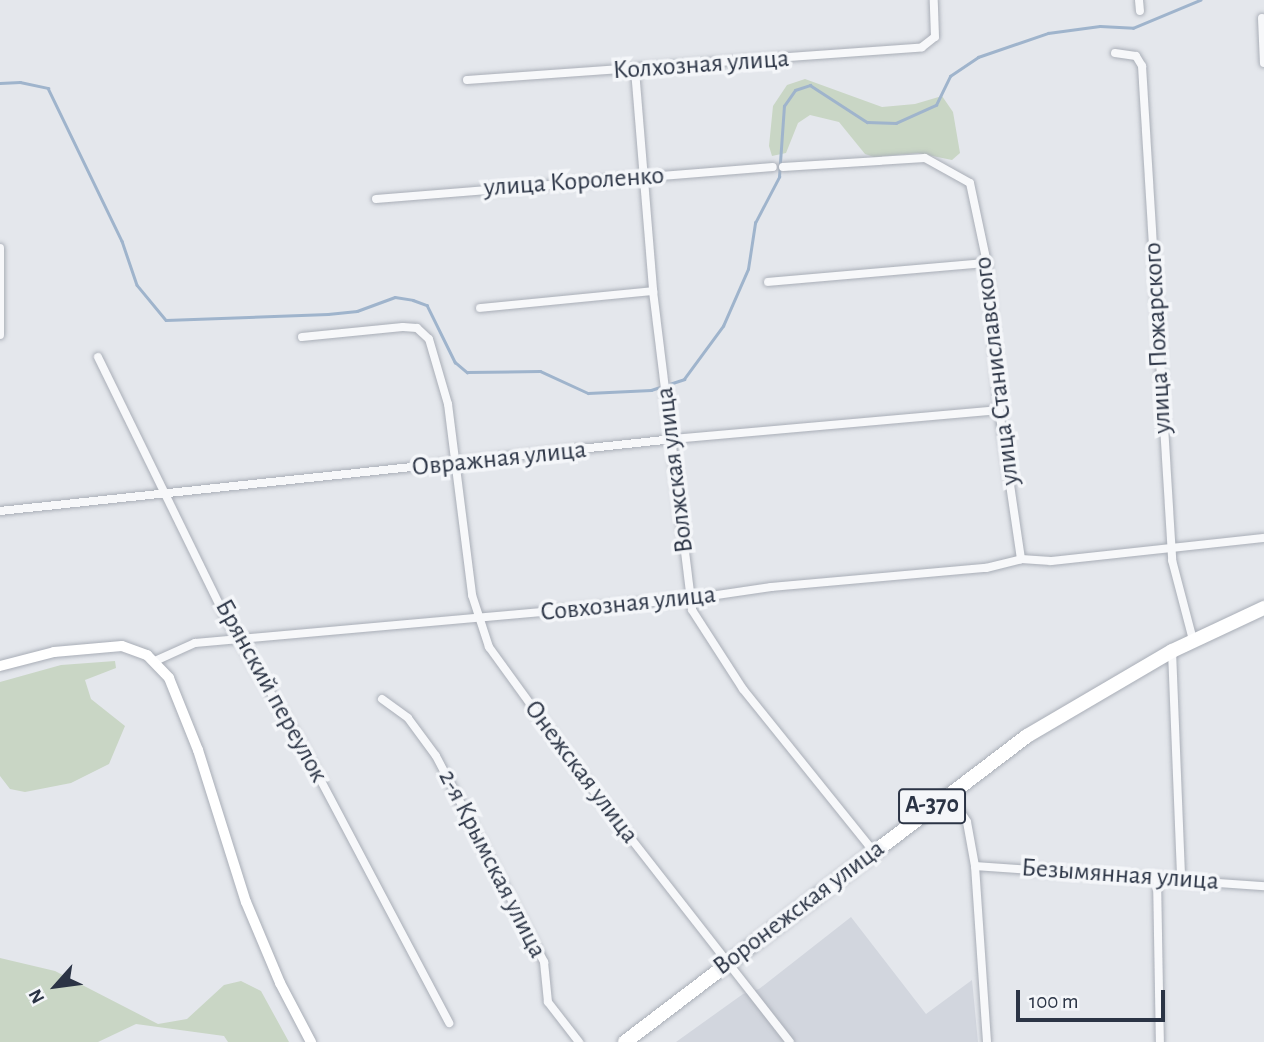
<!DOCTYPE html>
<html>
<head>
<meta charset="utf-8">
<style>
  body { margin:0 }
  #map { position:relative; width:1264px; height:1042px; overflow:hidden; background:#e4e7ec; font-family:"Alegreya Sans",sans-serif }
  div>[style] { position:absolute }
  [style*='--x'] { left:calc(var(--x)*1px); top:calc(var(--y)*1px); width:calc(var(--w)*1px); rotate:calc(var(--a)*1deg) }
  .built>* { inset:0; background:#d2d6de }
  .green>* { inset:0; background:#c9d6c5 }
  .stream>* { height:2.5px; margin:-1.25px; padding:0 1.25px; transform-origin:1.25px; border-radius:1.25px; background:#9fb4cc }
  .roads { filter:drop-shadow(0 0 2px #a9aeb7) drop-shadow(0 0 2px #a9aeb7) }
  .street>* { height:8px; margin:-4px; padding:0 4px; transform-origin:4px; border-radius:4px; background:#f7f8fa }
  .secondary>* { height:10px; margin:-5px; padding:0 5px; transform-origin:5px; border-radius:5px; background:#fff }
  .highway>* { height:14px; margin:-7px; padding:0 7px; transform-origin:7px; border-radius:7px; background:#fff }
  span { translate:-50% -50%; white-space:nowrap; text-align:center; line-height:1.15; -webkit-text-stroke:7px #f4f6f9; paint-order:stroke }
  .shield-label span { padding:2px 5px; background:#f4f6f9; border:2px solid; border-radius:5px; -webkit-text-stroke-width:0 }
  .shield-label { font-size:24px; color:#2b3445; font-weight:700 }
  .street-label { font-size:26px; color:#2b3445 }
  .north { position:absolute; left:21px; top:951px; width:70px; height:70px; -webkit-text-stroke:5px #f4f6f9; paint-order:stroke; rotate:242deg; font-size:19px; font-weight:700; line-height:28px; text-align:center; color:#2b3445 }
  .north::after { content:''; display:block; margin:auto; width:24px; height:32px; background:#2b3445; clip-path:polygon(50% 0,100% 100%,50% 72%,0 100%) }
  .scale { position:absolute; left:1016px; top:990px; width:149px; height:32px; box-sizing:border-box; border:4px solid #2b3445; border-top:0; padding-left:9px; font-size:21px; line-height:24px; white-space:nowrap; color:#2b3445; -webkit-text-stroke:5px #f4f6f9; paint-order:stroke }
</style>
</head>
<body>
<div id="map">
  <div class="built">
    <i style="clip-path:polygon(851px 917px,926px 1014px,972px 980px,978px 1042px,676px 1042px,743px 994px,759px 989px)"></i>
  </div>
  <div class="green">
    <i style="clip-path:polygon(805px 79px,882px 107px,915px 104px,942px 96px,953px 112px,960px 153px,952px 160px,918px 153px,874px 157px,865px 154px,839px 122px,810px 115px,798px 123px,786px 153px,772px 156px,769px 146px,773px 106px,787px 85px)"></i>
    <i style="clip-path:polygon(115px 661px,116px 668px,85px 680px,91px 699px,125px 726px,109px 764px,71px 783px,25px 792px,10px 789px,0 776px,0 682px,61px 665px)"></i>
    <i style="clip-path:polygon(0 958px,55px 971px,158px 1024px,187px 1019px,224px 985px,241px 981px,261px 991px,289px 1042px,228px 1042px,224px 1036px,136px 1024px,98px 1042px,0 1042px)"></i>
  </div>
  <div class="stream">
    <i style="--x:0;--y:83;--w:20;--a:-3"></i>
    <i style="--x:20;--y:82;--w:29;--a:12"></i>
    <i style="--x:48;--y:88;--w:170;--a:64.2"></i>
    <i style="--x:122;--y:241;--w:46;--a:71.2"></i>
    <i style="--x:137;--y:285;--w:45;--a:50.4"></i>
    <i style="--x:166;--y:320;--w:162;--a:-2.1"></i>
    <i style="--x:328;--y:314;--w:29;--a:-6"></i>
    <i style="--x:357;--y:311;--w:40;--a:-20.2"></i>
    <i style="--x:395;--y:297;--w:18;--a:9"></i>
    <i style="--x:413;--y:300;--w:15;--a:20"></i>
    <i style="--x:427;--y:305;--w:64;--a:63.8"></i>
    <i style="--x:455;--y:362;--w:16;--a:40"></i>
    <i style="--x:467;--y:372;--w:73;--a:-0.8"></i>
    <i style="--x:540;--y:371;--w:53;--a:24.6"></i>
    <i style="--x:588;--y:393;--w:63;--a:-2.7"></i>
    <i style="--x:651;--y:390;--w:35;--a:-18"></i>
    <i style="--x:684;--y:379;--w:66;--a:-53.7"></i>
    <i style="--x:723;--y:326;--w:62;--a:-66.3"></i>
    <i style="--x:748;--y:269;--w:47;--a:-81.3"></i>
    <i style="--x:755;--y:223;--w:52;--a:-62.4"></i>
    <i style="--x:779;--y:177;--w:71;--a:-86"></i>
    <i style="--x:784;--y:106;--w:19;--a:-55"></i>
    <i style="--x:795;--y:90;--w:16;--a:-18"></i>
    <i style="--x:810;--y:85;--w:68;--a:33"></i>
    <i style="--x:867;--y:122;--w:29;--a:2"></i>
    <i style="--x:896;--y:123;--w:44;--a:-24.2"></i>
    <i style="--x:936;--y:105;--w:32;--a:-64"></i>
    <i style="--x:950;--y:76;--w:34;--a:-34"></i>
    <i style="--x:978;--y:57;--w:74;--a:-18.9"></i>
    <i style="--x:1048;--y:33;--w:52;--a:-7.7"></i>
    <i style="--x:1100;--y:26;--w:33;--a:3"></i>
    <i style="--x:1133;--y:28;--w:73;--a:-22.7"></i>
  </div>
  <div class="roads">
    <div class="street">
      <i style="--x:1139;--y:0;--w:11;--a:85"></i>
      <i style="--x:1262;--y:18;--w:45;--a:87.5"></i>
      <i style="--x:1115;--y:53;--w:21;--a:8"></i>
      <i style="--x:1136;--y:56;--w:12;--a:59"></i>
      <i style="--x:1142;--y:66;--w:495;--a:86.5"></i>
      <i style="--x:1172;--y:560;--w:83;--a:75.3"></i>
      <i style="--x:635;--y:70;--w:222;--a:85.3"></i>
      <i style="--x:653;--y:291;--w:321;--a:83"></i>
      <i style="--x:692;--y:610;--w:94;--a:57.2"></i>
      <i style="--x:743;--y:689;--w:209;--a:51.2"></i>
      <i style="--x:467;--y:80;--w:456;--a:-4.1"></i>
      <i style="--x:922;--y:47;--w:16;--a:-38"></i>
      <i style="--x:935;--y:37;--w:37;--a:-92"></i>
      <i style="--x:783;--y:167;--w:142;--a:-3.6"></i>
      <i style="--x:925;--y:158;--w:51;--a:29.1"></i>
      <i style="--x:970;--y:183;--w:82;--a:78"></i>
      <i style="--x:987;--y:263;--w:147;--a:85.3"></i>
      <i style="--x:999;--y:410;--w:151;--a:81.6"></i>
      <i style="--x:376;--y:199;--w:398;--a:-4.6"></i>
      <i style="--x:0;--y:248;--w:87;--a:90"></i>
      <i style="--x:768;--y:282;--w:220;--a:-5"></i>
      <i style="--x:480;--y:308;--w:174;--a:-5.6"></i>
      <i style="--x:302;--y:337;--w:101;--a:-5.7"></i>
      <i style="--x:403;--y:327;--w:14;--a:4"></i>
      <i style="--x:417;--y:328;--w:16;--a:43"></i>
      <i style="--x:429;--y:339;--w:68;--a:73.7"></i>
      <i style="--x:448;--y:404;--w:193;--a:82.8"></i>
      <i style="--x:472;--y:595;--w:55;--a:71.9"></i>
      <i style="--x:489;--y:647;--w:165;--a:54.1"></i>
      <i style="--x:586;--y:781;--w:331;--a:52"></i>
      <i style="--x:98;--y:357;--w:295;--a:63.9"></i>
      <i style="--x:228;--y:622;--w:141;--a:58.9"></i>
      <i style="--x:301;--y:743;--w:317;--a:62.1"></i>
      <i style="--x:0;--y:511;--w:678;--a:-6.1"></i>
      <i style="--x:674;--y:439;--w:326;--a:-5.1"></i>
      <i style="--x:1172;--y:651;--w:227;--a:87.7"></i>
      <i style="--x:155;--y:661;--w:44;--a:-24.2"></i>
      <i style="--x:195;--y:643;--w:497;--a:-5.1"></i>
      <i style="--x:690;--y:599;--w:82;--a:-8.4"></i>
      <i style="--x:771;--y:587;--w:216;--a:-5.1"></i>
      <i style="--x:986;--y:568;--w:36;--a:-14"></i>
      <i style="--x:1021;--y:559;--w:30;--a:4"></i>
      <i style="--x:1051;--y:561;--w:214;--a:-6.2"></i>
      <i style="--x:382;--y:699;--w:32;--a:36"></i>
      <i style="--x:408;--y:718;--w:47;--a:53.6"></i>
      <i style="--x:436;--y:756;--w:233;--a:62.3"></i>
      <i style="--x:544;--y:962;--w:40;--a:84.3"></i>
      <i style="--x:548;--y:1002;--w:51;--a:52.2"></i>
      <i style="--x:949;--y:794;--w:33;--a:57"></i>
      <i style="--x:967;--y:822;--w:45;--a:79.7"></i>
      <i style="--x:975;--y:866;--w:176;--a:86.1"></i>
      <i style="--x:975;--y:866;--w:290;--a:4"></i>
      <i style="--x:1157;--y:877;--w:165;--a:89"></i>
    </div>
    <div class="secondary">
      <i style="--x:0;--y:666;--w:56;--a:-14.5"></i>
      <i style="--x:54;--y:652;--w:68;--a:-5"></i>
      <i style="--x:122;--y:646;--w:27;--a:20"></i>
      <i style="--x:147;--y:655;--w:32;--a:46"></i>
      <i style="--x:169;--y:678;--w:78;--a:68.1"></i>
      <i style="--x:198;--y:750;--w:159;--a:72.5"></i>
      <i style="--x:246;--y:902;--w:88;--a:67.2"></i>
      <i style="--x:280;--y:983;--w:67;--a:62.3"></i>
    </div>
    <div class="highway">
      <i style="--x:625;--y:1042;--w:505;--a:-37.28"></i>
      <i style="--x:1027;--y:736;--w:168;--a:-30.4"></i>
      <i style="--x:1172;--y:651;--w:102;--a:-25.1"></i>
    </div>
  </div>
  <div class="shield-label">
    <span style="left:932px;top:806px">А-370</span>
  </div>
  <div class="street-label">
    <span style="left:701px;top:65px;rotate:-4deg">Колхозная улица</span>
    <span style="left:574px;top:182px;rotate:-4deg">улица Короленко</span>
    <span style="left:1158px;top:338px;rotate:-93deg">улица Пожарского</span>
    <span style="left:997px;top:371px;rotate:-97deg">улица Станиславского</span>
    <span style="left:499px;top:459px;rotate:-6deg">Овражная улица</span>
    <span style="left:675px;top:470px;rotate:-97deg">Волжская улица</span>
    <span style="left:628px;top:604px;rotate:-6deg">Совхозная улица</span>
    <span style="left:271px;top:691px;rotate:61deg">Брянский переулок</span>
    <span style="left:581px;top:772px;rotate:53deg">Онежская улица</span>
    <span style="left:492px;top:864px;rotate:63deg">2-я Крымская улица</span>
    <span style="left:1120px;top:875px;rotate:4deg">Безымянная улица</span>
    <span style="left:799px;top:908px;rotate:-37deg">Воронежская улица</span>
  </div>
  <div class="north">N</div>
  <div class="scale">100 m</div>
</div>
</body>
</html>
